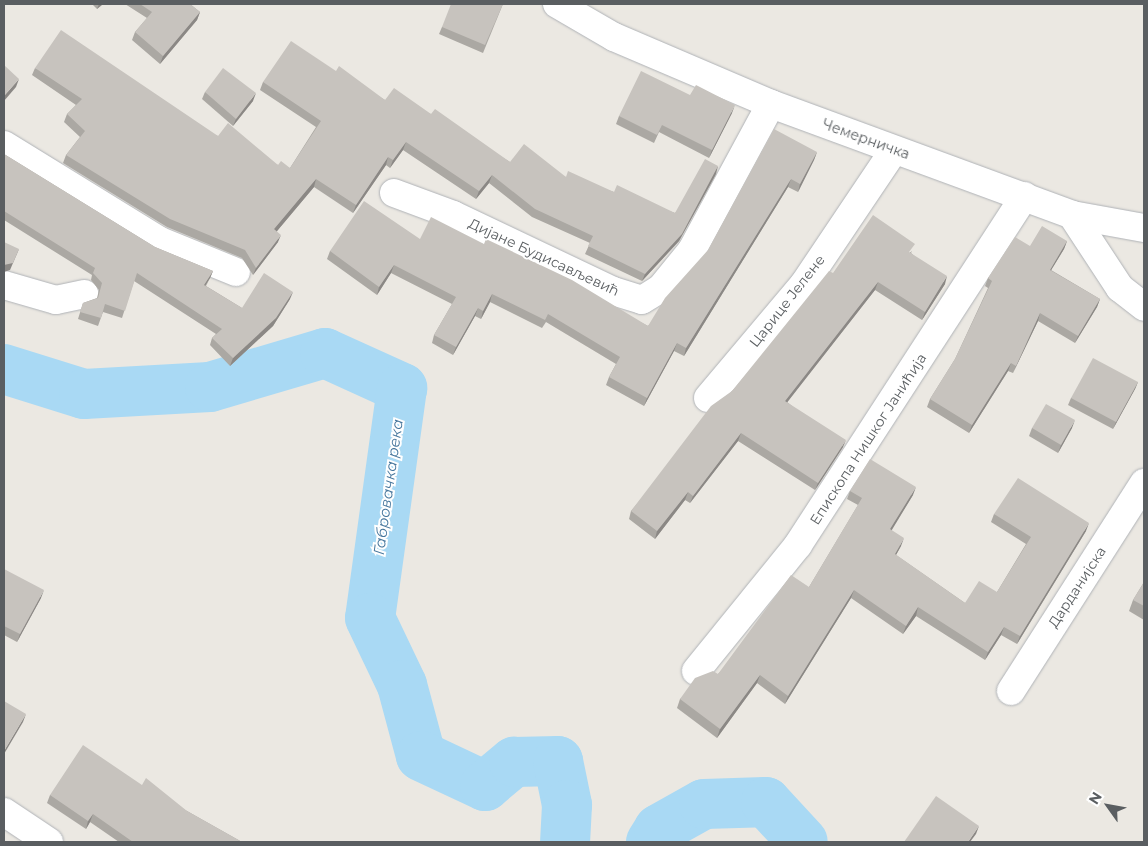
<!DOCTYPE html>
<html>
<head>
<meta charset="utf-8">
<style>
  body { margin:0 }
  #map { position:relative; width:1148px; height:846px; overflow:hidden; background:#ebe8e2; font-family:Montserrat,sans-serif }
  div>[style] { position:absolute }
  [style*='--x'] { left:calc(var(--x)*1px); top:calc(var(--y)*1px); width:calc(var(--w)*1px); rotate:calc(var(--a)*1deg) }
  .river>* { height:50px; margin:-25px; padding:0 25px; transform-origin:25px; border-radius:25px; background:#a9d9f4 }
  .roads { filter:drop-shadow(0 0 1px #afb2b6) drop-shadow(0 0 1px #afb2b6) }
  .minor>* { height:28px; margin:-14px; padding:0 14px; transform-origin:14px; border-radius:14px; background:#fff }
  .wall>* { inset:0; background:#aba8a3 }
  .shaded-wall>* { inset:0; background:#8b8885 }
  .building>* { inset:0; background:#c7c3be }
  span { translate:-50% -50%; white-space:nowrap; text-align:center; line-height:1.15; -webkit-text-stroke:4px #fff; paint-order:stroke }
  .street-label { font-size:14px; color:#5a5e61 }
  .water-label { font-size:15px; color:#46769c; font-style:italic }
  .frame { position:absolute; inset:0; border:5px solid #5a5e61; pointer-events:none }
  .north { position:absolute; left:1083px; top:781px; width:50px; height:50px; -webkit-text-stroke:4px #fff; paint-order:stroke; rotate:302deg; font-size:14px; font-weight:700; line-height:20px; text-align:center; color:#5a5e61 }
  .north::after { content:''; display:block; margin:auto; width:18px; height:22px; background:#5a5e61; clip-path:polygon(50% 0,100% 100%,50% 72%,0 100%) }
</style>
</head>
<body>
<div id="map">
  <div class="river">
    <i style="--x:4;--y:369;--w:84;--a:17.4"></i>
    <i style="--x:84;--y:394;--w:126;--a:-3.2"></i>
    <i style="--x:210;--y:387;--w:120;--a:-16.5"></i>
    <i style="--x:325;--y:353;--w:85;--a:24.4"></i>
    <i style="--x:402;--y:388;--w:232;--a:97.9"></i>
    <i style="--x:370;--y:618;--w:74;--a:64.5"></i>
    <i style="--x:402;--y:685;--w:73;--a:75"></i>
    <i style="--x:421;--y:756;--w:71;--a:25.1"></i>
    <i style="--x:485;--y:786;--w:38;--a:-40"></i>
    <i style="--x:514;--y:762;--w:44;--a:-1.3"></i>
    <i style="--x:558;--y:761;--w:45;--a:78.4"></i>
    <i style="--x:567;--y:805;--w:37;--a:93"></i>
    <i style="--x:651;--y:842;--w:15;--a:-58"></i>
    <i style="--x:659;--y:829;--w:51;--a:-29.1"></i>
    <i style="--x:704;--y:804;--w:62;--a:-1.8"></i>
    <i style="--x:766;--y:802;--w:54;--a:47.2"></i>
  </div>
  <div class="roads">
    <div class="minor">
      <i style="--x:557;--y:4;--w:66;--a:30.1"></i>
      <i style="--x:614;--y:37;--w:171;--a:23.1"></i>
      <i style="--x:771;--y:104;--w:321;--a:20.2"></i>
      <i style="--x:1072;--y:215;--w:73;--a:10.2"></i>
      <i style="--x:4;--y:145;--w:183;--a:31.6"></i>
      <i style="--x:160;--y:241;--w:82;--a:22.2"></i>
      <i style="--x:394;--y:193;--w:63;--a:20.4"></i>
      <i style="--x:453;--y:215;--w:177;--a:25.4"></i>
      <i style="--x:613;--y:291;--w:30;--a:17"></i>
      <i style="--x:642;--y:300;--w:22;--a:-32"></i>
      <i style="--x:661;--y:288;--w:49;--a:-50.8"></i>
      <i style="--x:692;--y:250;--w:166;--a:-61.6"></i>
      <i style="--x:1072;--y:215;--w:87;--a:56.7"></i>
      <i style="--x:1120;--y:288;--w:31;--a:38"></i>
      <i style="--x:4;--y:285;--w:54;--a:16.1"></i>
      <i style="--x:56;--y:300;--w:29;--a:-12"></i>
      <i style="--x:708;--y:398;--w:149;--a:-49.9"></i>
      <i style="--x:804;--y:284;--w:161;--a:-56.1"></i>
      <i style="--x:696;--y:671;--w:162;--a:-51"></i>
      <i style="--x:798;--y:545;--w:416;--a:-57"></i>
      <i style="--x:1011;--y:691;--w:247;--a:-57.4"></i>
      <i style="--x:4;--y:812;--w:54;--a:33.7"></i>
    </div>
  </div>
  <div class="wall">
    <i style="clip-path:polygon(92px 4px,103px 4px,97px 9px)"></i>
    <i style="clip-path:polygon(125px 4px,190px 4px,200px 12px,197px 20px,160px 64px,132px 40px,135px 32px,147px 18px)"></i>
    <i style="clip-path:polygon(503px 4px,483px 53px,439px 34px,442px 27px)"></i>
    <i style="clip-path:polygon(35px 68px,218px 136px,278px 165px,290px 168px,316px 127px,260px 90px,263px 82px,336px 71px,385px 100px,431px 114px,510px 162px,566px 177px,614px 192px,675px 213px,716px 174px,679px 241px,642px 281px,585px 254px,590px 243px,532px 217px,489px 183px,476px 199px,403px 150px,390px 168px,386px 165px,353px 213px,314px 187px,277px 231px,278px 242px,253px 275px,242px 258px,167px 227px,63px 163px,66px 155px,80px 137px,64px 122px,67px 114px,76px 105px,32px 75px)"></i>
    <i style="clip-path:polygon(205px 92px,253px 101px,233px 126px,202px 99px)"></i>
    <i style="clip-path:polygon(690px 95px,732px 113px,709px 158px,659px 132px,654px 143px,616px 124px,619px 116px)"></i>
    <i style="clip-path:polygon(817px 152px,814px 160px,798px 192px,788px 187px,684px 356px,674px 351px,644px 406px,606px 385px,609px 377px,616px 364px,546px 322px,542px 328px,490px 302px,481px 319px,475px 316px,453px 355px,432px 343px,434px 335px,452px 304px,391px 273px,377px 295px,327px 259px,330px 251px,420px 239px,484px 244px,648px 326px)"></i>
    <i style="clip-path:polygon(4px 154px,155px 247px,213px 271px,210px 278px,206px 286px,242px 308px,290px 299px,273px 326px,230px 366px,210px 345px,212px 338px,216px 334px,134px 281px,122px 318px,103px 312px,98px 326px,78px 319px,83px 303px,97px 298px,99px 290px,91px 280px,92px 275px,4px 220px)"></i>
    <i style="clip-path:polygon(1067px 241px,1064px 249px,1051px 270px,1100px 299px,1097px 307px,1075px 343px,1038px 321px,1013px 373px,1008px 371px,969px 433px,927px 407px,930px 399px,955px 359px,988px 288px,985px 286px,988px 278px,1030px 246px)"></i>
    <i style="clip-path:polygon(912px 251px,911px 253px,945px 284px,922px 320px,875px 290px,787px 402px,843px 447px,815px 490px,738px 441px,690px 503px,685px 500px,655px 539px,629px 519px,631px 511px,732px 391px)"></i>
    <i style="clip-path:polygon(1138px 382px,1135px 389px,1113px 429px,1068px 405px,1071px 398px)"></i>
    <i style="clip-path:polygon(1032px 428px,1072px 428px,1058px 453px,1029px 436px)"></i>
    <i style="clip-path:polygon(850px 491px,913px 495px,891px 530px,901px 546px,896px 555px,965px 603px,997px 592px,1026px 544px,991px 522px,994px 514px,1086px 531px,1017px 644px,1001px 635px,985px 660px,916px 616px,903px 634px,851px 598px,785px 704px,757px 683px,717px 738px,677px 708px,680px 699px,718px 674px,809px 587px,858px 505px,847px 499px)"></i>
    <i style="clip-path:polygon(4px 569px,41px 598px,17px 642px,4px 635px)"></i>
    <i style="clip-path:polygon(1144px 582px,1144px 620px,1129px 611px,1133px 600px)"></i>
    <i style="clip-path:polygon(142px 785px,187px 811px,242px 842px,119px 842px,90px 822px,86px 829px,47px 803px,50px 795px)"></i>
  </div>
  <div class="shaded-wall">
    <i style="clip-path:polygon(99px 4px,103px 4px,97px 9px)"></i>
    <i style="clip-path:polygon(200px 12px,197px 20px,160px 64px,163px 56px)"></i>
    <i style="clip-path:polygon(19px 79px,16px 87px,4px 101px,4px 96px)"></i>
    <i style="clip-path:polygon(256px 93px,253px 101px,233px 126px,236px 119px)"></i>
    <i style="clip-path:polygon(735px 105px,732px 113px,709px 158px,712px 150px)"></i>
    <i style="clip-path:polygon(406px 142px,403px 150px,390px 168px,393px 160px)"></i>
    <i style="clip-path:polygon(817px 152px,814px 160px,798px 192px,800px 184px)"></i>
    <i style="clip-path:polygon(388px 157px,386px 165px,353px 213px,356px 205px)"></i>
    <i style="clip-path:polygon(718px 166px,716px 174px,679px 241px,642px 281px,645px 274px)"></i>
    <i style="clip-path:polygon(492px 175px,489px 183px,476px 199px,479px 191px)"></i>
    <i style="clip-path:polygon(316px 179px,314px 187px,272px 237px,274px 229px)"></i>
    <i style="clip-path:polygon(791px 179px,788px 187px,684px 356px,686px 348px)"></i>
    <i style="clip-path:polygon(281px 235px,278px 242px,253px 275px,256px 268px)"></i>
    <i style="clip-path:polygon(1067px 241px,1064px 249px,1047px 277px,1050px 270px)"></i>
    <i style="clip-path:polygon(19px 249px,10px 270px,4px 272px,4px 265px)"></i>
    <i style="clip-path:polygon(394px 265px,391px 273px,377px 295px,379px 287px)"></i>
    <i style="clip-path:polygon(213px 271px,210px 278px,201px 292px,204px 285px)"></i>
    <i style="clip-path:polygon(947px 276px,945px 284px,922px 320px,925px 312px)"></i>
    <i style="clip-path:polygon(878px 282px,875px 290px,782px 409px,785px 401px)"></i>
    <i style="clip-path:polygon(293px 292px,290px 299px,273px 326px,230px 366px,233px 358px)"></i>
    <i style="clip-path:polygon(492px 294px,490px 302px,481px 319px,483px 311px)"></i>
    <i style="clip-path:polygon(1100px 299px,1097px 307px,1075px 343px,1078px 336px)"></i>
    <i style="clip-path:polygon(478px 308px,475px 316px,453px 355px,456px 347px)"></i>
    <i style="clip-path:polygon(1040px 313px,1038px 321px,1013px 373px,1016px 366px)"></i>
    <i style="clip-path:polygon(677px 343px,674px 351px,644px 406px,647px 398px)"></i>
    <i style="clip-path:polygon(1011px 363px,1008px 371px,969px 433px,972px 425px)"></i>
    <i style="clip-path:polygon(1138px 382px,1135px 389px,1113px 429px,1116px 422px)"></i>
    <i style="clip-path:polygon(1075px 420px,1072px 428px,1058px 453px,1061px 445px)"></i>
    <i style="clip-path:polygon(741px 433px,738px 441px,690px 503px,693px 496px)"></i>
    <i style="clip-path:polygon(846px 440px,843px 447px,815px 490px,818px 483px)"></i>
    <i style="clip-path:polygon(916px 487px,913px 495px,887px 538px,890px 529px)"></i>
    <i style="clip-path:polygon(688px 492px,685px 500px,655px 539px,657px 531px)"></i>
    <i style="clip-path:polygon(1089px 523px,1086px 531px,1017px 644px,1020px 636px)"></i>
    <i style="clip-path:polygon(904px 538px,901px 546px,892px 562px,895px 554px)"></i>
    <i style="clip-path:polygon(44px 590px,41px 598px,17px 642px,20px 634px)"></i>
    <i style="clip-path:polygon(854px 590px,851px 598px,785px 704px,788px 696px)"></i>
    <i style="clip-path:polygon(918px 607px,916px 616px,903px 634px,906px 626px)"></i>
    <i style="clip-path:polygon(1004px 627px,1001px 635px,985px 660px,988px 652px)"></i>
    <i style="clip-path:polygon(760px 675px,757px 683px,717px 738px,720px 729px)"></i>
    <i style="clip-path:polygon(26px 714px,23px 722px,4px 754px,4px 751px)"></i>
    <i style="clip-path:polygon(93px 814px,90px 822px,86px 829px,88px 821px)"></i>
    <i style="clip-path:polygon(979px 826px,976px 834px,970px 842px,968px 842px)"></i>
  </div>
  <div class="building">
    <i style="clip-path:polygon(140px 4px,190px 4px,200px 12px,163px 56px,135px 32px,152px 12px)"></i>
    <i style="clip-path:polygon(451px 4px,503px 4px,485px 45px,442px 27px)"></i>
    <i style="clip-path:polygon(61px 30px,218px 136px,228px 123px,278px 165px,281px 161px,290px 168px,321px 121px,263px 82px,291px 41px,336px 71px,339px 66px,385px 100px,394px 88px,431px 114px,435px 109px,510px 162px,524px 144px,566px 177px,568px 171px,614px 192px,617px 185px,675px 213px,705px 159px,718px 166px,682px 234px,645px 274px,588px 246px,593px 236px,535px 209px,492px 175px,479px 191px,406px 142px,393px 160px,388px 157px,356px 205px,316px 179px,274px 229px,281px 235px,256px 268px,245px 250px,170px 219px,66px 155px,85px 131px,67px 114px,82px 99px,35px 68px)"></i>
    <i style="clip-path:polygon(4px 65px,19px 79px,4px 96px)"></i>
    <i style="clip-path:polygon(223px 68px,256px 93px,236px 119px,205px 92px)"></i>
    <i style="clip-path:polygon(641px 71px,690px 95px,696px 85px,735px 105px,712px 150px,662px 125px,657px 135px,619px 116px)"></i>
    <i style="clip-path:polygon(774px 129px,817px 152px,800px 184px,791px 179px,686px 348px,677px 343px,647px 398px,609px 377px,620px 357px,548px 314px,545px 320px,492px 294px,483px 311px,478px 308px,456px 347px,434px 335px,456px 297px,394px 265px,379px 287px,330px 251px,364px 201px,420px 239px,431px 217px,484px 244px,486px 239px,572px 280px,648px 326px,665px 298px,708px 250px)"></i>
    <i style="clip-path:polygon(4px 154px,155px 247px,213px 271px,204px 285px,242px 308px,264px 273px,293px 292px,276px 318px,233px 358px,212px 338px,222px 329px,137px 273px,125px 311px,105px 304px,101px 318px,80px 312px,83px 303px,98px 298px,102px 283px,93px 273px,95px 268px,4px 211px)"></i>
    <i style="clip-path:polygon(873px 215px,915px 244px,909px 252px,947px 276px,925px 312px,878px 282px,785px 401px,846px 440px,818px 483px,741px 433px,693px 496px,688px 492px,657px 531px,631px 511px,711px 406px,732px 391px,829px 271px,833px 273px)"></i>
    <i style="clip-path:polygon(1042px 226px,1067px 241px,1050px 270px,1100px 299px,1078px 336px,1040px 313px,1016px 366px,1011px 363px,972px 425px,930px 399px,955px 359px,992px 281px,988px 278px,1015px 237px,1030px 246px)"></i>
    <i style="clip-path:polygon(4px 242px,19px 249px,13px 263px,4px 265px)"></i>
    <i style="clip-path:polygon(1093px 358px,1138px 382px,1116px 422px,1071px 398px)"></i>
    <i style="clip-path:polygon(1046px 404px,1075px 420px,1061px 445px,1032px 428px)"></i>
    <i style="clip-path:polygon(870px 459px,916px 487px,890px 529px,904px 538px,895px 554px,965px 603px,979px 581px,997px 592px,1031px 537px,994px 514px,1018px 478px,1089px 523px,1020px 636px,1004px 627px,988px 652px,918px 607px,906px 626px,854px 590px,788px 696px,760px 675px,720px 729px,680px 699px,695px 678px,713px 671px,718px 674px,791px 575px,809px 587px,862px 498px,850px 491px)"></i>
    <i style="clip-path:polygon(4px 569px,44px 590px,20px 634px,4px 626px)"></i>
    <i style="clip-path:polygon(1144px 582px,1144px 606px,1133px 600px)"></i>
    <i style="clip-path:polygon(4px 701px,26px 714px,4px 751px)"></i>
    <i style="clip-path:polygon(83px 745px,142px 785px,146px 778px,187px 811px,242px 842px,133px 842px,93px 814px,88px 821px,50px 795px)"></i>
    <i style="clip-path:polygon(936px 796px,979px 826px,968px 842px,904px 842px)"></i>
  </div>
  <div class="street-label">
    <span style="left:866px;top:139px;rotate:20deg">Чемерничка</span>
    <span style="left:544px;top:257px;rotate:25deg">Дијане Будисављевић</span>
    <span style="left:787px;top:301px;rotate:-52deg">Царице Јелене</span>
    <span style="left:868px;top:439px;rotate:-57deg">Епископа Нишког Јанићија</span>
    <span style="left:1077px;top:587px;rotate:-57deg">Дарданијска</span>
  </div>
  <div class="water-label">
    <span style="left:388px;top:487px;rotate:-82deg">Габровачка река</span>
  </div>
  <div class="frame"></div>
  <div class="north">N</div>
</div>
</body>
</html>
